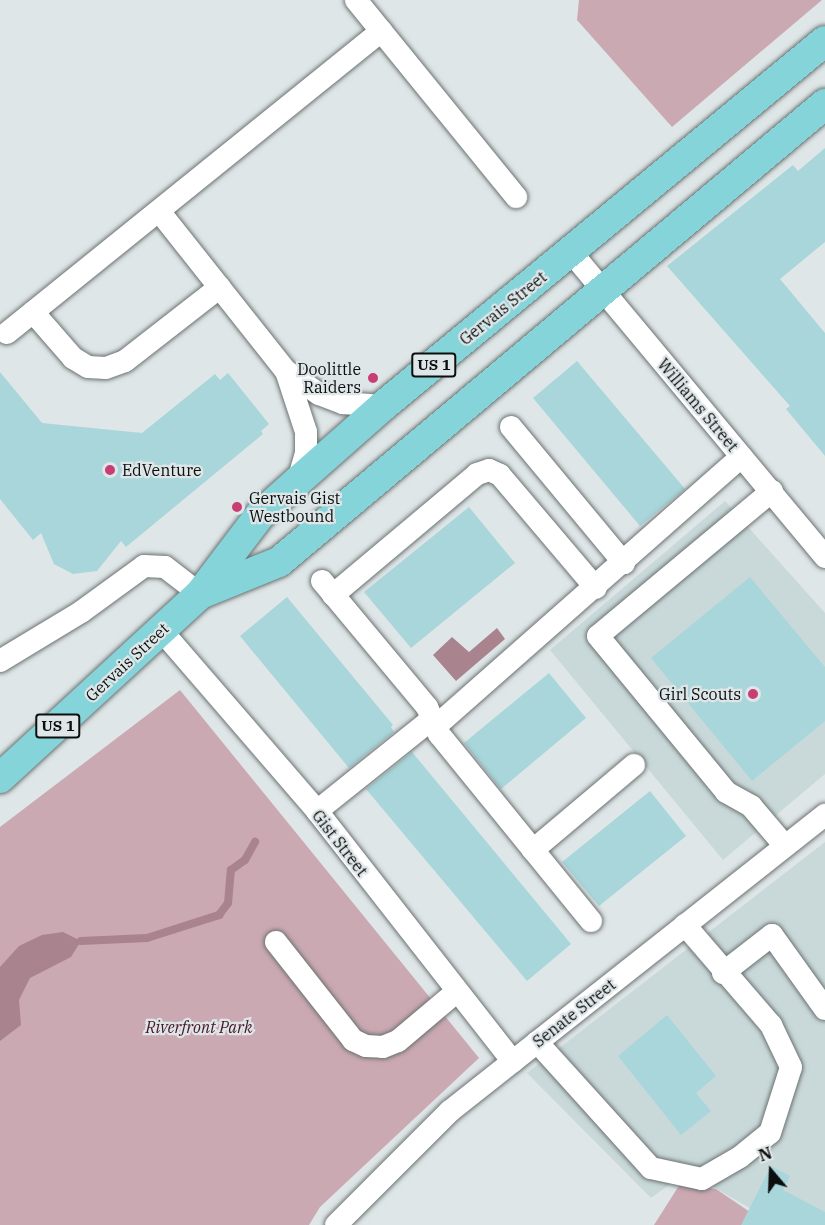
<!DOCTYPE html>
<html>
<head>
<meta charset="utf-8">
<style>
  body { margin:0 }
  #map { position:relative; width:825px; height:1225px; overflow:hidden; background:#dfe6e7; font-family:"IBM Plex Serif",serif }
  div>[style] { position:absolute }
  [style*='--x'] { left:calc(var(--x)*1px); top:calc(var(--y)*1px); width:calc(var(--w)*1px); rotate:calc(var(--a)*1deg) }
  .built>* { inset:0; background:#c9d9da }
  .green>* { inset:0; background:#cba9b2 }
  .water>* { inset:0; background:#a9838e }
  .stream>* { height:8px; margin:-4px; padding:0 4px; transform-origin:4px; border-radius:4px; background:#a9838e }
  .building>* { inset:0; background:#a8d6da }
  .roads { filter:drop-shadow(0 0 2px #6c7272) drop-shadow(0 0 2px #6c7272) }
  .minor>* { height:22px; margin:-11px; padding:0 11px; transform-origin:11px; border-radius:11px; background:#fff }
  .major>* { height:30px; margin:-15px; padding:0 15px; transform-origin:15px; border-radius:15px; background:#85d4d9 }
  .dots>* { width:16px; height:16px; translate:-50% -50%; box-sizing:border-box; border:3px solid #dfe6e7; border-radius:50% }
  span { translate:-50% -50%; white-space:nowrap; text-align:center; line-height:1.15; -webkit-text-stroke:4.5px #dfe6e7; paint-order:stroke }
  .shield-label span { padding:2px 4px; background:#dfe6e7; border:2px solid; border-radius:4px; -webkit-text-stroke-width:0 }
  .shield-label { font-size:15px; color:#0d0f0f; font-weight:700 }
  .street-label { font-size:16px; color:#0d0f0f }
  .poi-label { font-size:16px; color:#0d0f0f }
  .right { translate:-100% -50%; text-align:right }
  .left { translate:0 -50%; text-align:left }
  .park-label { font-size:16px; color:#481628; font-style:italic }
  .north { position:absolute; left:741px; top:1141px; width:60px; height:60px; -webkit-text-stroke:4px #dfe6e7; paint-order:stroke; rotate:341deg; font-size:16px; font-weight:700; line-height:24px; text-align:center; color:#0d0f0f }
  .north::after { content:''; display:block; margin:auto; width:21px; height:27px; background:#0d0f0f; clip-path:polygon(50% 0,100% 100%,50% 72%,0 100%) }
</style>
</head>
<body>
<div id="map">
  <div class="built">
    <i style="clip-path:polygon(725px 501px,825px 613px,825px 774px,723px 860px,550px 650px)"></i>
    <i style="clip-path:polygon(825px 842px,825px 1225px,779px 1225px,687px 1172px,651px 1198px,527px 1073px)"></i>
  </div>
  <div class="green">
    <i style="clip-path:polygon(579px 0,822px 0,672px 127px,577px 20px)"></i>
    <i style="clip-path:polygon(180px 690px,479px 1058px,320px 1207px,309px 1225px,0 1225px,0 827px)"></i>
    <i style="clip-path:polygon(680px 1184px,716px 1189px,769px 1225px,654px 1225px)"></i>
  </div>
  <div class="water">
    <i style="clip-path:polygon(497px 628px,505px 639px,456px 681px,433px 655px,452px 637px,469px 652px)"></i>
    <i style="clip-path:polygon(63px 932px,81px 941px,71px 957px,30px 978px,19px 1000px,21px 1025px,0 1041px,0 967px,19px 946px,42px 935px)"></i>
  </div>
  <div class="stream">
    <i style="--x:81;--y:941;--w:66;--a:-2.6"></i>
    <i style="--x:147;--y:938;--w:76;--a:-17.7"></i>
    <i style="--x:219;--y:915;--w:15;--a:-53"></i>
    <i style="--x:228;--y:903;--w:33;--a:-85"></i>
    <i style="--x:231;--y:870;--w:17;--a:-36"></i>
    <i style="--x:245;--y:860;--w:21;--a:-61"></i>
  </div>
  <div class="building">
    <i style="clip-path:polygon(825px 148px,825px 242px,780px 279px,825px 333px,825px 456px,786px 409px,790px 406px,667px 266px,793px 165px,798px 171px)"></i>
    <i style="clip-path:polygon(577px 361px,685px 489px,640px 526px,533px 398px)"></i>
    <i style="clip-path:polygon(0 372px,42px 423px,142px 433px,215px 374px,220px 380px,228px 373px,269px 424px,261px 431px,263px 434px,126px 547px,121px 541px,97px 571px,73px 574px,54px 564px,41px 533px,33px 540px,0 499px)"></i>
    <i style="clip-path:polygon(469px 507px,515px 563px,411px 648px,364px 592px)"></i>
    <i style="clip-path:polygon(750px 577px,825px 667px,825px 721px,752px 781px,651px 658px)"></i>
    <i style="clip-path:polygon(287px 597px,393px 725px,391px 727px,394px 732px,349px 768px,240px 636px)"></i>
    <i style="clip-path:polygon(549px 673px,586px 718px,501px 789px,464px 743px)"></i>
    <i style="clip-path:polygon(412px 752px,571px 944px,527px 981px,366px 789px)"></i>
    <i style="clip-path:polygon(650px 791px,686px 836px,599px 906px,562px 862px)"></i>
    <i style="clip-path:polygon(667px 1015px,716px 1076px,696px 1093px,711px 1111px,681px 1135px,618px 1056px)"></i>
    <i style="clip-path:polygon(771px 1166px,790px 1176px,783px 1190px,825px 1212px,825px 1225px,741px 1225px)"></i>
  </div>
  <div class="roads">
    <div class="minor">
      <i style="--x:356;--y:0;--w:254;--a:50.9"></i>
      <i style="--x:159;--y:211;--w:204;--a:51.6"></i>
      <i style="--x:286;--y:371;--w:40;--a:34.9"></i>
      <i style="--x:319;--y:394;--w:26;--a:21"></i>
      <i style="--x:343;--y:403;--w:40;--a:4.3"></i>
      <i style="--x:571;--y:252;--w:397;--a:50.2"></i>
      <i style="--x:33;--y:312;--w:61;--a:49"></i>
      <i style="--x:73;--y:358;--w:17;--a:31"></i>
      <i style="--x:88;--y:367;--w:18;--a:3"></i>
      <i style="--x:106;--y:368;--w:20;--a:-20"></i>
      <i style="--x:125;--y:361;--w:120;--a:-37.9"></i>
      <i style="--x:7;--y:333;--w:481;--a:-38.9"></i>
      <i style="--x:286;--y:371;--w:64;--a:71.8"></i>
      <i style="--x:306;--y:432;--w:21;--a:90"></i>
      <i style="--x:306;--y:453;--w:29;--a:106"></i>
      <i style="--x:511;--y:427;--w:177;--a:50.3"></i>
      <i style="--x:772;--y:491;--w:226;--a:140.2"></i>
      <i style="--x:598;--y:636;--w:202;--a:50.6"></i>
      <i style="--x:726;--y:792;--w:29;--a:29"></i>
      <i style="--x:751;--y:806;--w:52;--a:49.6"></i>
      <i style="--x:322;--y:581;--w:164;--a:50.2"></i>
      <i style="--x:427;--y:707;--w:30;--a:66"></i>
      <i style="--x:439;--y:734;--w:241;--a:50.9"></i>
      <i style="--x:333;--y:595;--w:188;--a:-40"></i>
      <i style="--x:477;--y:474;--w:13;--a:-18"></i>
      <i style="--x:489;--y:470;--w:12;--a:24"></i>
      <i style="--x:500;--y:475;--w:148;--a:49.7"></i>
      <i style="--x:161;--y:630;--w:239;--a:49.2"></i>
      <i style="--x:317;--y:811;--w:318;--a:52"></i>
      <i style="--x:0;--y:661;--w:95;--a:-31.2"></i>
      <i style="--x:81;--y:612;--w:78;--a:-36.1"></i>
      <i style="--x:144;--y:566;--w:21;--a:3"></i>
      <i style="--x:165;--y:567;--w:44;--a:37.6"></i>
      <i style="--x:436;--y:726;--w:407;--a:-41.4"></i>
      <i style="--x:317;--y:811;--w:147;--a:-38.7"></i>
      <i style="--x:533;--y:850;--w:132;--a:-40.1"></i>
      <i style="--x:276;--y:942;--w:125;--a:51.8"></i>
      <i style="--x:353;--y:1040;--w:14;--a:25"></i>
      <i style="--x:366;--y:1046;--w:17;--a:3"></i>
      <i style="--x:383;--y:1047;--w:16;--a:-22"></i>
      <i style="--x:398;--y:1041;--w:75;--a:-40.1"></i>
      <i style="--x:723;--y:973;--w:62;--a:-37.8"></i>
      <i style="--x:772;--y:935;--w:91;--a:54.4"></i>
      <i style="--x:537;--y:1042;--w:170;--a:47.9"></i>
      <i style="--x:651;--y:1168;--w:52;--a:12.2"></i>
      <i style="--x:702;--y:1179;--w:44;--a:-30.1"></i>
      <i style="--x:740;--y:1157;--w:38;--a:-39"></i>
      <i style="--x:770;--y:1133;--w:69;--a:-72.3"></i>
      <i style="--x:791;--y:1067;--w:47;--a:-115.5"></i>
      <i style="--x:771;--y:1025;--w:132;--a:-130.7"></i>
      <i style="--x:336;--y:1225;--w:161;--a:-45"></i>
      <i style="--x:450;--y:1111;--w:478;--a:-38.3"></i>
    </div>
    <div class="major">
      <i style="--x:200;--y:594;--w:85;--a:-22.1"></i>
      <i style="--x:279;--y:562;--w:713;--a:-39.99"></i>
      <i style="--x:0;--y:778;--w:272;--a:-42.6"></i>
      <i style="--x:200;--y:594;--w:99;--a:-52.8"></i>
      <i style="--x:260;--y:515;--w:51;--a:-41.8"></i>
      <i style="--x:298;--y:481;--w:113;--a:-41.4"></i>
      <i style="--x:383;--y:406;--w:573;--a:-39.55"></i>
    </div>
  </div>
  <div class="dots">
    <i style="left:373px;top:378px;background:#c83d74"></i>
    <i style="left:110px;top:470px;background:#c83d74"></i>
    <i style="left:237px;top:507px;background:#c83d74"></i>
    <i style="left:753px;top:694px;background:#c83d74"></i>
  </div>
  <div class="shield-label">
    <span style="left:434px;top:365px">US 1</span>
    <span style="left:58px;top:726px">US 1</span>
  </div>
  <div class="street-label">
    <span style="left:503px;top:308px;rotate:-39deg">Gervais Street</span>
    <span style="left:698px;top:405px;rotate:50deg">Williams Street</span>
    <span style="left:127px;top:662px;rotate:-43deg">Gervais Street</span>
    <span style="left:340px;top:843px;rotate:52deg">Gist Street</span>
    <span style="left:574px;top:1013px;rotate:-38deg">Senate Street</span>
  </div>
  <div class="poi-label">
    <span class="right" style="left:361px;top:378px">Doolittle<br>Raiders</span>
    <span class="left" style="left:122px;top:470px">EdVenture</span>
    <span class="left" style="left:249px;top:507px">Gervais Gist<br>Westbound</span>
    <span class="right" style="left:741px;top:694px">Girl Scouts</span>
  </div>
  <div class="park-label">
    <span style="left:199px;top:1027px">Riverfront Park</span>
  </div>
  <div class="north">N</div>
</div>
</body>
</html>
